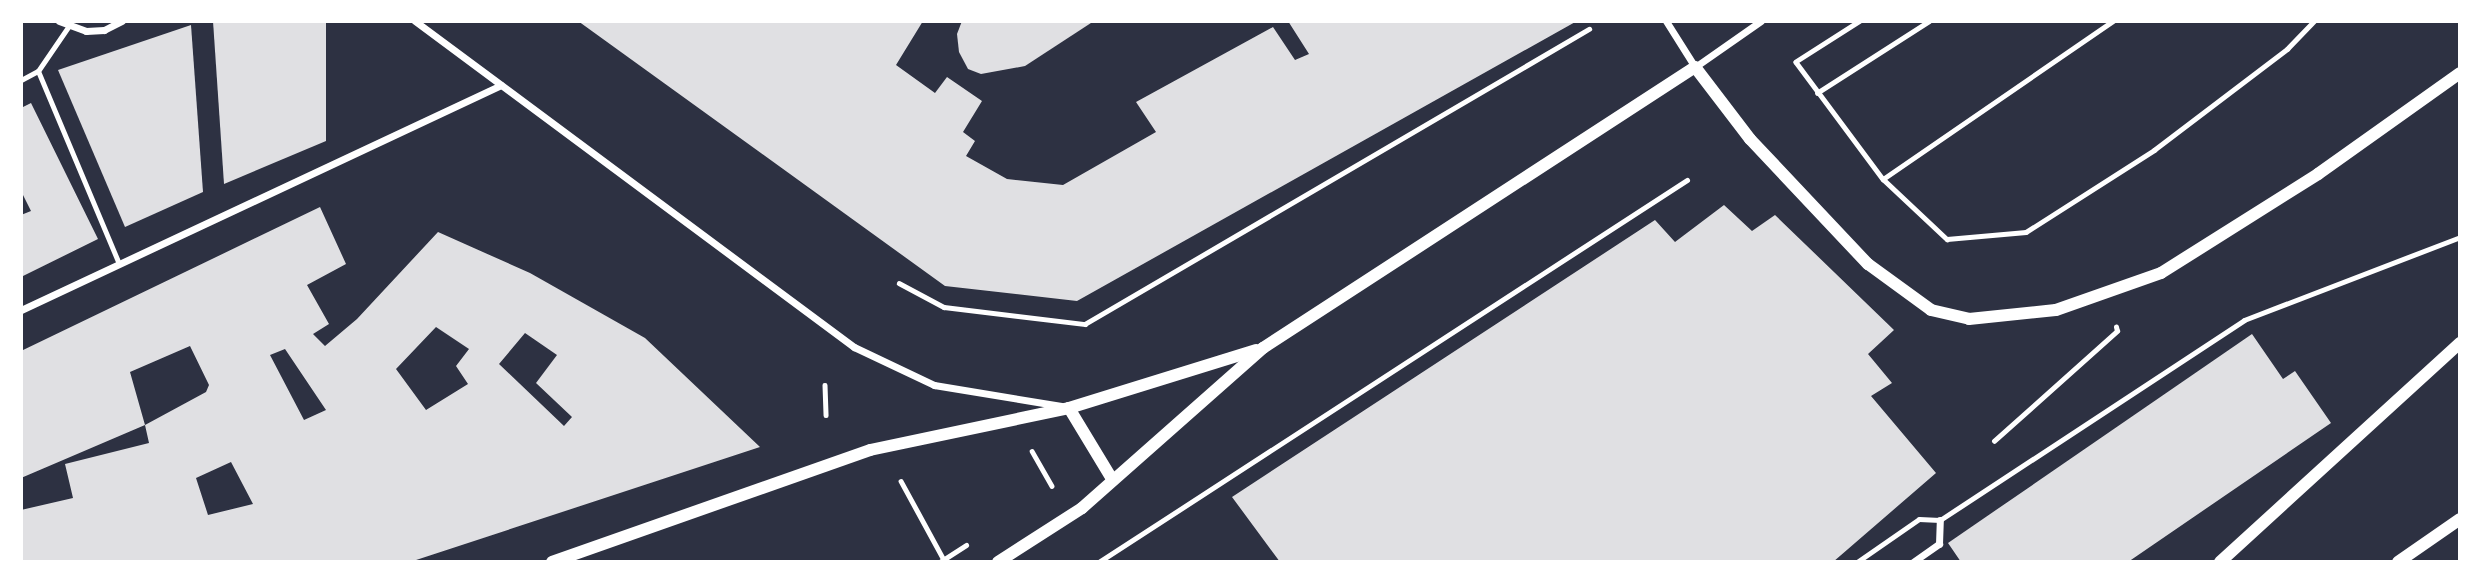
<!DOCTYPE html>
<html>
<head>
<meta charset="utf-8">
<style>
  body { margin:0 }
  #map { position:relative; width:2481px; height:583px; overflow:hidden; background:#2d3142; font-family:"IBM Plex Sans",sans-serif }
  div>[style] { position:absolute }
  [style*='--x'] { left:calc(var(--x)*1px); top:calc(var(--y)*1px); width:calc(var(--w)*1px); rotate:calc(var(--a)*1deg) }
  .building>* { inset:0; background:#e0e0e3 }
  .path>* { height:4.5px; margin:-2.25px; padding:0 2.25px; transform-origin:2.25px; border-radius:2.25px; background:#fff }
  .service>* { height:5px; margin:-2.5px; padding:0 2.5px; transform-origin:2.5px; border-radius:2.5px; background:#fff }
  .minor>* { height:7px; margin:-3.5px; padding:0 3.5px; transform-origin:3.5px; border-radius:3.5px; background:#fff }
  .tertiary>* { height:12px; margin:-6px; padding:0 6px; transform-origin:6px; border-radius:6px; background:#fff }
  span { translate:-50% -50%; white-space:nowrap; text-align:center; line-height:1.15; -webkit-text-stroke:5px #fff; paint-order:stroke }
  .frame { position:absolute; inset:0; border:23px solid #fff; pointer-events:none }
</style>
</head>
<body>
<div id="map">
  <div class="building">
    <i style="clip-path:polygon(213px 21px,326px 21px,326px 141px,224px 184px)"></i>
    <i style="clip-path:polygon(578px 21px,923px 21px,896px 65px,935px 93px,947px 77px,982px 101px,963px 132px,975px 141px,966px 156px,1007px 179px,1063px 185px,1156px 132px,1136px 102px,1273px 27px,1295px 60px,1309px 54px,1288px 21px,1577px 21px,1077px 301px,945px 286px)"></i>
    <i style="clip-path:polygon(962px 21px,1094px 21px,1025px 66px,981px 74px,968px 69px,959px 52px,957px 34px)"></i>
    <i style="clip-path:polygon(191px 25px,203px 192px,125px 227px,58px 70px)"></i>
    <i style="clip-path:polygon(31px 103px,98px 239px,21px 277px,21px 215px,31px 211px,21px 191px,21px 108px)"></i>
    <i style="clip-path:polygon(1724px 205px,1752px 231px,1775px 215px,1894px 330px,1868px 354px,1892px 383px,1871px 396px,1936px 473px,1833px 562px,1280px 562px,1232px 497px,1655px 220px,1675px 242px)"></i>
    <i style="clip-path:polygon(evenodd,320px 207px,346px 264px,307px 285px,329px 324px,313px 334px,325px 346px,357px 319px,438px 232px,530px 273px,645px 338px,760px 447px,410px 562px,21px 562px,21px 510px,73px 498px,65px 464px,149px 443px,145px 425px,21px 478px,21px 351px,320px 207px,436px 327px,469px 349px,456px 366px,468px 384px,426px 410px,396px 369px,436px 327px,320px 207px,525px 333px,557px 355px,536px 383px,572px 417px,564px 426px,499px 364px,525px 333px,320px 207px,190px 346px,209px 385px,206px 392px,145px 425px,130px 372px,190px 346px,320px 207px,285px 349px,326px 410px,304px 420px,270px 355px,285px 349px,320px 207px,231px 462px,253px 504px,208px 515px,196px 478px,231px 462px)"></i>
    <i style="clip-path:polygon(2252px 334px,2283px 379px,2295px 371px,2331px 423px,2128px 562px,1961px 562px,1948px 543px)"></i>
  </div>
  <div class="path">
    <i style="--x:1860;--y:21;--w:76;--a:147.4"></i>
    <i style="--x:1796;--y:62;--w:146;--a:53.4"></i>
    <i style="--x:1883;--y:179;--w:88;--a:43.2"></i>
    <i style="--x:1947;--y:239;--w:79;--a:-5.1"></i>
    <i style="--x:2026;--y:232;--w:152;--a:-32.6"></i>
    <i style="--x:2154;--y:150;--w:167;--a:-37.2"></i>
    <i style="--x:2287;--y:49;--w:39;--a:-46"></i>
    <i style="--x:1817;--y:93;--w:133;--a:-32.7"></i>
    <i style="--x:1883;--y:179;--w:279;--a:-34.5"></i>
    <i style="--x:899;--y:283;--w:51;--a:28.1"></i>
    <i style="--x:944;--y:307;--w:142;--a:6.9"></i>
    <i style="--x:1085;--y:324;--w:584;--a:-30.34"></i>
    <i style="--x:825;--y:385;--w:30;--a:88"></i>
    <i style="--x:1994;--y:441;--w:165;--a:-41.8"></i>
    <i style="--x:2117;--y:331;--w:4;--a:-104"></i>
    <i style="--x:1032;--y:451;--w:40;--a:60.3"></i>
    <i style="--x:901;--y:481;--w:90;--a:61.4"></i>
    <i style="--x:940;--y:562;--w:31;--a:-33"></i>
    <i style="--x:1099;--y:562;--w:701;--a:-33.01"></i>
  </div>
  <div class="service">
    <i style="--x:38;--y:71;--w:209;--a:67.2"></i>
    <i style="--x:21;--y:80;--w:19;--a:-28"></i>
    <i style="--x:38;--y:71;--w:53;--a:-55.7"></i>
    <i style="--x:1857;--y:562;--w:75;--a:-34.7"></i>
    <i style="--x:1919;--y:519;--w:21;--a:3"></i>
    <i style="--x:1940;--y:520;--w:364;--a:-33.3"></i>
    <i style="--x:2244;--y:320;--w:231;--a:-21"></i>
  </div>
  <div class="minor">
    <i style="--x:59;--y:21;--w:29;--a:20"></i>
    <i style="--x:86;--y:31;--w:18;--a:-3"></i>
    <i style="--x:104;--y:30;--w:20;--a:-27"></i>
    <i style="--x:415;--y:21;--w:547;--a:36.6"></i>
    <i style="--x:854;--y:347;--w:89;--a:25.4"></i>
    <i style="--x:934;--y:385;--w:129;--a:9.4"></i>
    <i style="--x:1666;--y:21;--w:54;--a:57.8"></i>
    <i style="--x:1695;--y:67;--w:80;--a:-34.9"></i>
    <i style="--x:21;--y:310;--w:530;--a:-25.11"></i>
    <i style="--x:1913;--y:562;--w:32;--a:-35"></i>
    <i style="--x:1939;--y:544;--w:24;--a:-88"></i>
  </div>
  <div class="tertiary">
    <i style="--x:1069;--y:408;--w:83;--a:58.8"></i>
    <i style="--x:552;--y:562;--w:337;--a:-19.4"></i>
    <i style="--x:870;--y:450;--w:203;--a:-11.9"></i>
    <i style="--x:1069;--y:408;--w:196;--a:-17.2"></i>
    <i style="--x:998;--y:562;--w:100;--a:-32.7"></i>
    <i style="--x:1082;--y:508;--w:242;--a:-41.5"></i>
    <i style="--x:1263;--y:348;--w:515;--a:-33.04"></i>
    <i style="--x:1695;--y:67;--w:91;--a:52.6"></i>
    <i style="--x:1750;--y:139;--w:172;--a:46.7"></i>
    <i style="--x:1868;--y:264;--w:78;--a:36.1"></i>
    <i style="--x:1931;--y:310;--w:39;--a:13"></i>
    <i style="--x:1969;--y:319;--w:87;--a:-5.9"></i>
    <i style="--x:2056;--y:310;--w:111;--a:-19.4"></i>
    <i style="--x:2161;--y:273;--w:186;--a:-32.2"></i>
    <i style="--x:2318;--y:174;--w:174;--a:-35.4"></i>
    <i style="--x:2220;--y:562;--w:325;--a:-42.4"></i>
    <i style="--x:2398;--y:562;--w:75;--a:-34.7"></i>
  </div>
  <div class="frame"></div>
</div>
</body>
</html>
